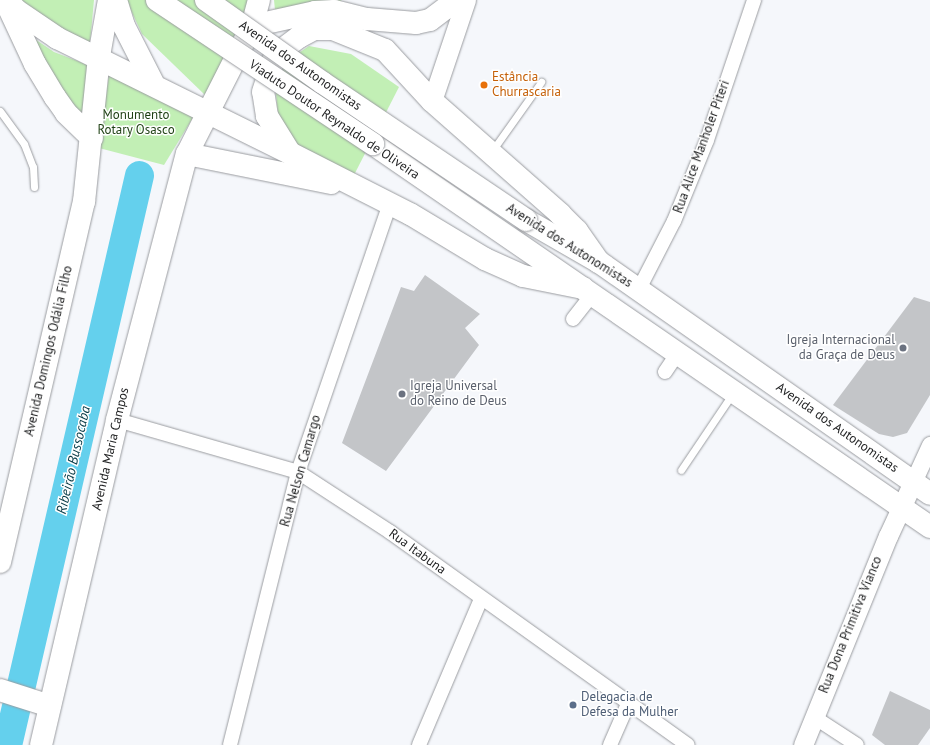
<!DOCTYPE html>
<html>
<head>
<meta charset="utf-8">
<style>
  body { margin:0 }
  #map { position:relative; width:930px; height:745px; overflow:hidden; background:#f5f7fb; font-family:"PT Sans",sans-serif }
  div>[style] { position:absolute }
  [style*='--x'] { left:calc(var(--x)*1px); top:calc(var(--y)*1px); width:calc(var(--w)*1px); rotate:calc(var(--a)*1deg) }
  .green>* { inset:0; background:#c2efb5 }
  .river>* { height:29px; margin:-14.5px; padding:0 14.5px; transform-origin:14.5px; border-radius:14.5px; background:#64d0ed }
  .building>* { inset:0; background:#c3c5c8 }
  .roads { filter:drop-shadow(0 0 1px #9a9ca0) drop-shadow(0 0 1px #9a9ca0) }
  .service>* { height:7px; margin:-3.5px; padding:0 3.5px; transform-origin:3.5px; border-radius:3.5px; background:#fff }
  .minor>* { height:14px; margin:-7px; padding:0 7px; transform-origin:7px; border-radius:7px; background:#fff }
  .tertiary>* { height:17px; margin:-8.5px; padding:0 8.5px; transform-origin:8.5px; border-radius:8.5px; background:#fff }
  .secondary>* { height:19px; margin:-9.5px; padding:0 9.5px; transform-origin:9.5px; border-radius:9.5px; background:#fff }
  .primary>* { height:22px; margin:-11px; padding:0 11px; transform-origin:11px; border-radius:11px; background:#fff }
  .bridges { filter:drop-shadow(0 0 1px #9a9ca0) drop-shadow(0 0 1px #9a9ca0) }
  .primary-bridge>* { height:22px; margin:-11px; padding:0 11px; transform-origin:11px; border-radius:11px; background:#fff }
  .dots>* { width:11px; height:11px; translate:-50% -50%; box-sizing:border-box; border:2px solid #fff; border-radius:50% }
  span { translate:-50% -50%; white-space:nowrap; text-align:center; line-height:1.15; -webkit-text-stroke:3px #fff; paint-order:stroke }
  .street-label { font-size:13px; color:#1e1f20 }
  .food-label { font-size:13px; color:#c56008 }
  .left { translate:0 -50%; text-align:left }
  .park-label { font-size:13px; color:#1d3f12 }
  .worship-label { font-size:13px; color:#5b616d }
  .right { translate:-100% -50%; text-align:right }
  .service-label { font-size:13px; color:#4e5e75 }
  .water-label { font-size:14px; color:#063a46; font-style:italic }
</style>
</head>
<body>
<div id="map">
  <div class="green">
    <i style="clip-path:polygon(21px 0,94px 0,90px 43px,28px 12px)"></i>
    <i style="clip-path:polygon(126px 0,249px 0,244px 31px,205px 95px,142px 34px)"></i>
    <i style="clip-path:polygon(274px 0,342px 0,332px 6px,297px 10px,275px 10px)"></i>
    <i style="clip-path:polygon(26px 33px,54px 52px,88px 65px,84px 119px,72px 113px)"></i>
    <i style="clip-path:polygon(309px 46px,351px 54px,399px 87px,353px 177px,294px 147px,278px 115px,276px 94px,284px 63px)"></i>
    <i style="clip-path:polygon(109px 74px,194px 116px,164px 165px,99px 148px)"></i>
  </div>
  <div class="river">
    <i style="--x:7;--y:745;--w:585;--a:-76.96"></i>
  </div>
  <div class="building">
    <i style="clip-path:polygon(425px 275px,480px 314px,465px 328px,479px 345px,386px 471px,342px 443px,401px 287px,414px 291px)"></i>
    <i style="clip-path:polygon(914px 297px,930px 302px,930px 395px,907px 433px,893px 437px,879px 434px,833px 405px)"></i>
    <i style="clip-path:polygon(890px 691px,930px 710px,930px 728px,918px 745px,885px 745px,872px 735px)"></i>
  </div>
  <div class="roads">
    <div class="service">
      <i style="--x:0;--y:111;--w:41;--a:54"></i>
      <i style="--x:24;--y:144;--w:25;--a:69"></i>
      <i style="--x:33;--y:167;--w:20;--a:87"></i>
      <i style="--x:492;--y:151;--w:85;--a:-54.6"></i>
      <i style="--x:681;--y:470;--w:93;--a:-56"></i>
    </div>
    <div class="minor">
      <i style="--x:639;--y:289;--w:76;--a:-62.8"></i>
      <i style="--x:674;--y:221;--w:87;--a:-67.8"></i>
      <i style="--x:707;--y:140;--w:148;--a:-71.4"></i>
      <i style="--x:573;--y:319;--w:31;--a:-52"></i>
      <i style="--x:665;--y:372;--w:23;--a:-56"></i>
      <i style="--x:117;--y:420;--w:188;--a:16"></i>
      <i style="--x:298;--y:472;--w:110;--a:33.1"></i>
      <i style="--x:390;--y:532;--w:366;--a:35.6"></i>
      <i style="--x:814;--y:717;--w:51;--a:33.1"></i>
      <i style="--x:230;--y:745;--w:281;--a:-76"></i>
      <i style="--x:298;--y:472;--w:284;--a:-71.1"></i>
      <i style="--x:419;--y:745;--w:159;--a:-67"></i>
      <i style="--x:610;--y:745;--w:45;--a:-66.3"></i>
    </div>
    <div class="tertiary">
      <i style="--x:913;--y:482;--w:41;--a:-65.3"></i>
    </div>
    <div class="secondary">
      <i style="--x:432;--y:101;--w:107;--a:-71.4"></i>
      <i style="--x:803;--y:745;--w:226;--a:-67.9"></i>
      <i style="--x:888;--y:536;--w:60;--a:-65.2"></i>
    </div>
    <div class="primary">
      <i style="--x:7;--y:0;--w:13;--a:48"></i>
      <i style="--x:16;--y:10;--w:50;--a:34.3"></i>
      <i style="--x:57;--y:38;--w:258;--a:26.3"></i>
      <i style="--x:116;--y:0;--w:27;--a:73"></i>
      <i style="--x:124;--y:26;--w:64;--a:63"></i>
      <i style="--x:7;--y:4;--w:66;--a:65"></i>
      <i style="--x:35;--y:64;--w:39;--a:59"></i>
      <i style="--x:55;--y:97;--w:19;--a:55"></i>
      <i style="--x:66;--y:113;--w:36;--a:44"></i>
      <i style="--x:252;--y:26;--w:65;--a:-12.5"></i>
      <i style="--x:315;--y:12;--w:19;--a:-3"></i>
      <i style="--x:334;--y:11;--w:34;--a:14"></i>
      <i style="--x:367;--y:19;--w:49;--a:4.7"></i>
      <i style="--x:416;--y:23;--w:14;--a:-12"></i>
      <i style="--x:430;--y:20;--w:34;--a:-37"></i>
      <i style="--x:373;--y:144;--w:676;--a:34.51"></i>
      <i style="--x:187;--y:154;--w:147;--a:11.4"></i>
      <i style="--x:526;--y:220;--w:84;--a:29.9"></i>
      <i style="--x:599;--y:262;--w:404;--a:35"></i>
      <i style="--x:583;--y:288;--w:61;--a:-168.7"></i>
      <i style="--x:523;--y:276;--w:42;--a:-155.9"></i>
      <i style="--x:485;--y:259;--w:87;--a:-149"></i>
      <i style="--x:410;--y:214;--w:135;--a:-153.1"></i>
      <i style="--x:290;--y:153;--w:44;--a:-121.9"></i>
      <i style="--x:267;--y:116;--w:24;--a:-99"></i>
      <i style="--x:263;--y:92;--w:39;--a:-72"></i>
      <i style="--x:275;--y:55;--w:30;--a:-37"></i>
      <i style="--x:299;--y:37;--w:17;--a:-28"></i>
      <i style="--x:314;--y:29;--w:19;--a:0"></i>
      <i style="--x:333;--y:29;--w:56;--a:22"></i>
      <i style="--x:385;--y:50;--w:69;--a:47.3"></i>
      <i style="--x:432;--y:101;--w:171;--a:41.4"></i>
      <i style="--x:560;--y:214;--w:24;--a:45"></i>
      <i style="--x:577;--y:231;--w:38;--a:55"></i>
      <i style="--x:0;--y:562;--w:370;--a:-76.9"></i>
      <i style="--x:84;--y:202;--w:147;--a:-84.1"></i>
      <i style="--x:99;--y:56;--w:57;--a:-79.9"></i>
      <i style="--x:0;--y:690;--w:52;--a:17.7"></i>
      <i style="--x:41;--y:745;--w:334;--a:-76.8"></i>
      <i style="--x:117;--y:420;--w:275;--a:-75.3"></i>
      <i style="--x:187;--y:154;--w:144;--a:-63.1"></i>
      <i style="--x:252;--y:26;--w:27;--a:-75"></i>
    </div>
  </div>
  <div class="bridges">
    <div class="primary-bridge">
      <i style="--x:157;--y:0;--w:260;--a:33.7"></i>
      <i style="--x:206;--y:0;--w:143;--a:35.4"></i>
      <i style="--x:323;--y:83;--w:245;--a:34"></i>
    </div>
  </div>
  <div class="dots">
    <i style="left:484px;top:85px;background:#e8710a"></i>
    <i style="left:903px;top:348px;background:#6b7280"></i>
    <i style="left:402px;top:394px;background:#6b7280"></i>
    <i style="left:573px;top:705px;background:#5c6f8a"></i>
  </div>
  <div class="street-label">
    <span style="left:300px;top:66px;rotate:35deg">Avenida dos Autonomistas</span>
    <span style="left:334px;top:120px;rotate:34deg">Viaduto Doutor Reynaldo de Oliveira</span>
    <span style="left:702px;top:147px;rotate:-70deg">Rua Alice Manholer Piteri</span>
    <span style="left:569px;top:246px;rotate:32deg">Avenida dos Autonomistas</span>
    <span style="left:49px;top:351px;rotate:-77deg">Avenida Domingos Odália Filho</span>
    <span style="left:837px;top:428px;rotate:35deg">Avenida dos Autonomistas</span>
    <span style="left:111px;top:449px;rotate:-77deg">Avenida Maria Campos</span>
    <span style="left:301px;top:471px;rotate:-74deg">Rua Nelson Camargo</span>
    <span style="left:417px;top:552px;rotate:36deg">Rua Itabuna</span>
    <span style="left:851px;top:625px;rotate:-68deg">Rua Dona Primitiva Vianco</span>
  </div>
  <div class="food-label">
    <span class="left" style="left:492px;top:85px">Estância<br>Churrascaria</span>
  </div>
  <div class="park-label">
    <span style="left:136px;top:123px">Monumento<br>Rotary Osasco</span>
  </div>
  <div class="worship-label">
    <span class="right" style="left:895px;top:348px">Igreja Internacional<br>da Graça de Deus</span>
    <span class="left" style="left:410px;top:394px">Igreja Universal<br>do Reino de Deus</span>
  </div>
  <div class="service-label">
    <span class="left" style="left:581px;top:705px">Delegacia de<br>Defesa da Mulher</span>
  </div>
  <div class="water-label">
    <span style="left:73px;top:460px;rotate:-77deg">Ribeirão Bussocaba</span>
  </div>
</div>
</body>
</html>
